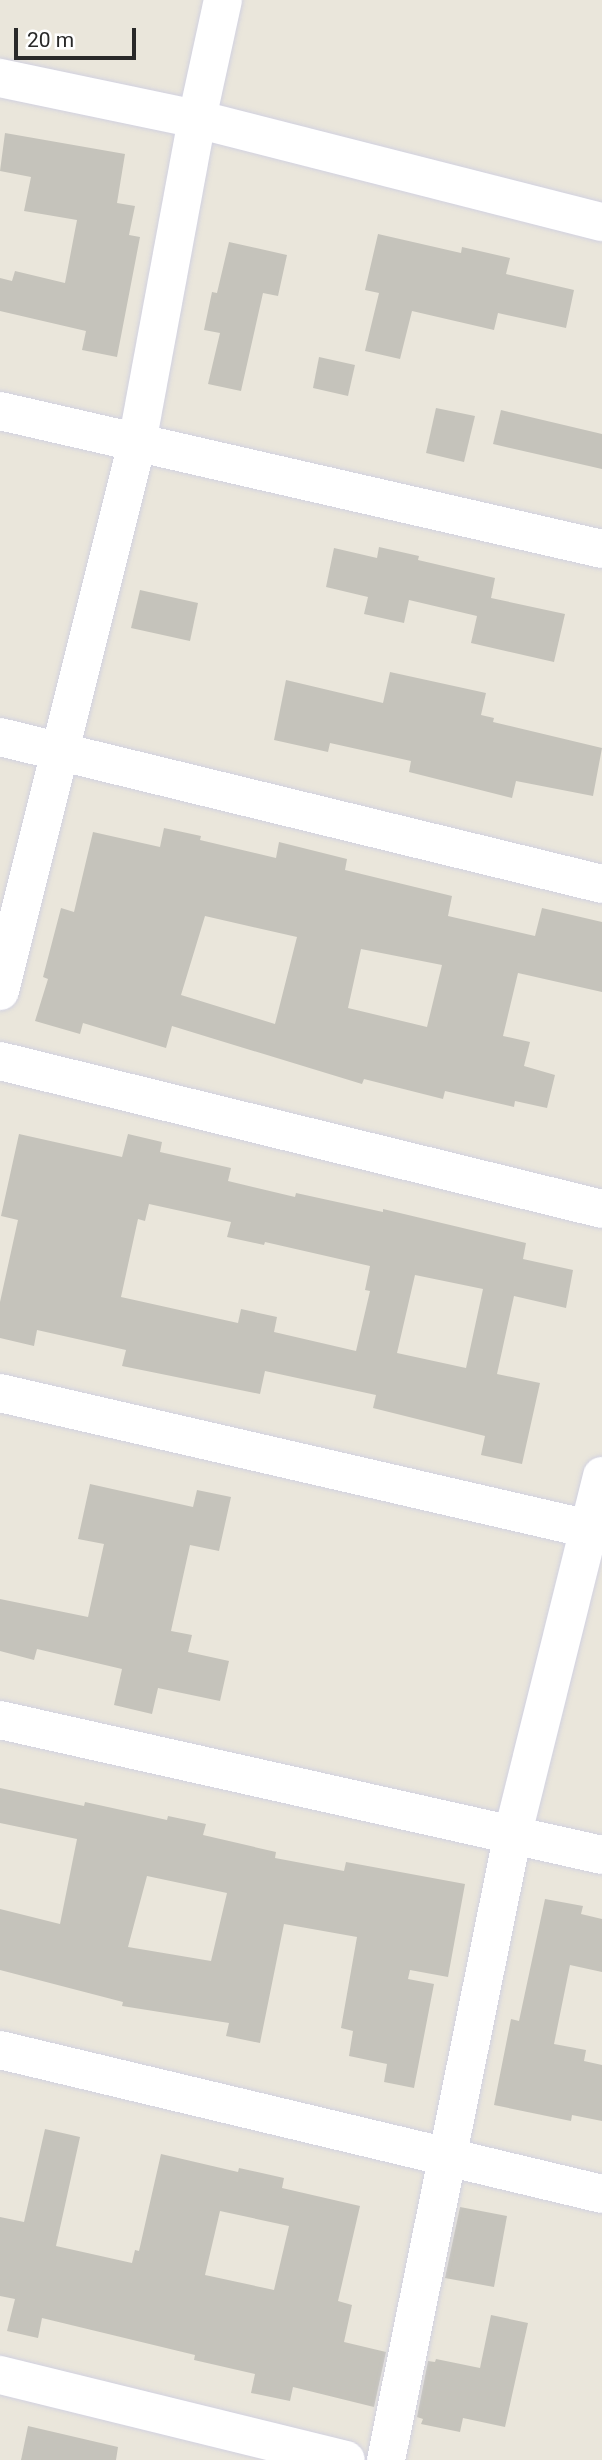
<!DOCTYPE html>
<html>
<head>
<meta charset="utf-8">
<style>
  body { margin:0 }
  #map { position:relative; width:602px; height:2460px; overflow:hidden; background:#eae6db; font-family:Roboto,sans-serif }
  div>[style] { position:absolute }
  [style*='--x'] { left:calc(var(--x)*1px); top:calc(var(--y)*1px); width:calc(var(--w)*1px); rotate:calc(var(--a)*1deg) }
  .building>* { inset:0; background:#c5c3bb }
  .roads { filter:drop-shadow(0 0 2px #d1d1e0) drop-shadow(0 0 2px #d1d1e0) }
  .minor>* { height:38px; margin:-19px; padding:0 19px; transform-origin:19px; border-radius:19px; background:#fff }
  span { translate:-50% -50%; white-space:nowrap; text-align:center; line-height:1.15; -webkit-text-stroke:5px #fff; paint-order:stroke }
  .scale { position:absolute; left:14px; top:28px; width:122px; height:32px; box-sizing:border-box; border:4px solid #292929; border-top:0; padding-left:9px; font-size:21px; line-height:24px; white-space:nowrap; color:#292929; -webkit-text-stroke:5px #fff; paint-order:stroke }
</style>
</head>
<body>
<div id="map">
  <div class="building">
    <i style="clip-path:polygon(5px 133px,125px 154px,117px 203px,135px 206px,129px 235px,140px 237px,117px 357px,82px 350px,86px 331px,0 311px,0 278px,12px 281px,15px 271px,65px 283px,77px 220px,24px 211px,31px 177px,0 171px)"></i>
    <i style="clip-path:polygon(378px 234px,461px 253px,462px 247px,510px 258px,506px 274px,574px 290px,566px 328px,498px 313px,494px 330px,412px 311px,400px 359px,365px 351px,379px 293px,365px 290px)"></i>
    <i style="clip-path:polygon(229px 242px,287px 255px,278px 296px,263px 293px,241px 391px,208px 384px,220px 333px,204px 330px,212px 292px,217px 293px)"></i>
    <i style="clip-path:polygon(319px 357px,355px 365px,348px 396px,313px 388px)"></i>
    <i style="clip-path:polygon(436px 408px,475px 416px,464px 462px,426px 453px)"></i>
    <i style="clip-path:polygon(501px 410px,602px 434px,602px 469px,493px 444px)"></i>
    <i style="clip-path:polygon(379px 547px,419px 556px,418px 560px,495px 578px,491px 598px,565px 614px,554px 662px,471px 643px,477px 616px,409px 600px,404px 623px,364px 614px,368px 597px,326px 587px,334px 548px,377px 558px)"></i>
    <i style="clip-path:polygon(140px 590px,198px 603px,190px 641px,131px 628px)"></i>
    <i style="clip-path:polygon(390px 672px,486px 693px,481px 715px,494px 718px,493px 722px,602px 748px,593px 796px,516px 781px,512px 798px,409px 772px,411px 761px,330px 743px,328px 752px,274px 740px,286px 680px,383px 703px)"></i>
    <i style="clip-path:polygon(evenodd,164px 828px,201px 836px,200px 840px,276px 858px,279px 842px,347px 859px,345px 870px,452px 896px,448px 916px,535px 936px,542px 908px,602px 922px,602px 992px,518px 973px,503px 1036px,530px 1042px,524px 1066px,555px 1075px,547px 1108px,515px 1101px,514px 1107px,445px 1091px,443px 1099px,364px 1079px,362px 1084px,172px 1026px,166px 1048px,83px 1023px,80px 1034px,35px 1021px,48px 979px,43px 977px,61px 908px,74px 912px,93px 832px,160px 847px,164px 828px,205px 916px,297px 937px,275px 1024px,181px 995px,205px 916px,164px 828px,361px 949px,442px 965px,427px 1027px,348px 1008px,361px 949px)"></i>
    <i style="clip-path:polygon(evenodd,19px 1134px,122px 1157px,128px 1134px,162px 1142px,160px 1152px,231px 1168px,228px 1181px,295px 1197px,296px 1193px,383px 1212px,383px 1209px,526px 1243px,523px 1259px,573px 1270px,566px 1308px,514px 1296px,497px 1374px,540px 1383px,522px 1464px,481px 1455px,485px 1436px,373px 1408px,376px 1395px,265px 1371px,260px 1394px,122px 1366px,126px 1350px,37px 1330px,34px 1346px,0 1338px,0 1302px,18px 1220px,1px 1216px,19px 1134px,149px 1204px,231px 1222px,227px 1237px,264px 1245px,265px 1242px,370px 1266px,365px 1290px,370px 1291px,356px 1351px,274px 1332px,277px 1317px,241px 1309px,238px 1323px,121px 1297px,138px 1219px,145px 1221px,149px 1204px,19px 1134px,415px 1275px,483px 1289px,466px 1368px,397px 1353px,415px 1275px)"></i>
    <i style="clip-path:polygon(90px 1484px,193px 1507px,197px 1490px,231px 1497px,219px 1551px,190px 1545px,171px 1631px,192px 1635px,188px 1652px,229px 1661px,220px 1701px,158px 1688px,152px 1714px,114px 1705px,122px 1669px,37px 1649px,34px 1660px,0 1651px,0 1599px,88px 1617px,104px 1544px,78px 1539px)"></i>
    <i style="clip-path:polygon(evenodd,0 1788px,84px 1806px,85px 1802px,167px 1820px,168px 1816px,206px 1824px,203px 1835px,276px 1852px,275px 1858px,344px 1871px,346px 1862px,465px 1884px,448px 1977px,410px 1970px,408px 1979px,434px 1984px,414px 2088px,384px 2082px,387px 2064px,349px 2056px,353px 2031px,341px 2028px,357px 1937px,284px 1924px,260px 2043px,226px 2036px,229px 2023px,122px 2006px,123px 2002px,0 1970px,0 1909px,60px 1924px,77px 1839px,0 1823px,0 1788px,147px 1876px,227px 1893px,211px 1961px,128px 1947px,147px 1876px)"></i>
    <i style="clip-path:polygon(545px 1899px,583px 1906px,581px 1914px,602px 1919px,602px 1972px,570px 1965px,554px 2044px,586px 2050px,584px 2061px,602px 2065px,602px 2121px,572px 2115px,571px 2121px,494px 2105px,511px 2019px,519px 2021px)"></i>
    <i style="clip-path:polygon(evenodd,45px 2129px,80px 2137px,56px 2246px,132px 2263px,135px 2250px,139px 2251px,161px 2154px,238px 2172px,239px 2168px,284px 2178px,282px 2188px,360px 2206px,338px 2301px,352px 2305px,344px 2342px,386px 2352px,374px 2407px,293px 2387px,290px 2401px,251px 2393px,255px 2374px,194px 2360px,195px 2355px,42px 2318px,38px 2338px,7px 2331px,15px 2299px,0 2296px,0 2217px,24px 2222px,45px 2129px,220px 2211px,289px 2226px,274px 2290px,205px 2275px,220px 2211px)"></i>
    <i style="clip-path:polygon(460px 2207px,507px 2216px,494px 2287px,445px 2278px)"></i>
    <i style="clip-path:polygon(491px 2315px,528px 2323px,505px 2427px,463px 2418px,460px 2432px,421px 2424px,423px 2419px,417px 2417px,428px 2361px,435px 2362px,436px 2359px,480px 2368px)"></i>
    <i style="clip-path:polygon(28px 2426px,118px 2447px,116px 2460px,21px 2460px)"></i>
  </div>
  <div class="roads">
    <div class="minor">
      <i style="--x:0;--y:78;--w:201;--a:11.8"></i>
      <i style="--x:197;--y:119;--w:418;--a:14.3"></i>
      <i style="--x:0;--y:411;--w:618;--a:12.91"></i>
      <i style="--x:0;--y:737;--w:620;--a:13.72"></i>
      <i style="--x:0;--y:991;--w:565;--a:-75.96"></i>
      <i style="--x:137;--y:443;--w:330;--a:-79.5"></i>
      <i style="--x:197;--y:119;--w:122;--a:-77.7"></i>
      <i style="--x:0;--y:1061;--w:620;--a:13.81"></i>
      <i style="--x:0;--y:1393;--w:618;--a:13"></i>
      <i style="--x:0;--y:1720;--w:617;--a:12.64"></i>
      <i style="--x:0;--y:2050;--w:619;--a:13.45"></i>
      <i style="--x:0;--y:2375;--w:356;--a:13.8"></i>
      <i style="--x:386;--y:2460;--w:640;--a:-78.55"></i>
      <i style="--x:513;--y:1833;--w:368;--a:-76"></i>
    </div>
  </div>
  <div class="scale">20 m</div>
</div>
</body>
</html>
